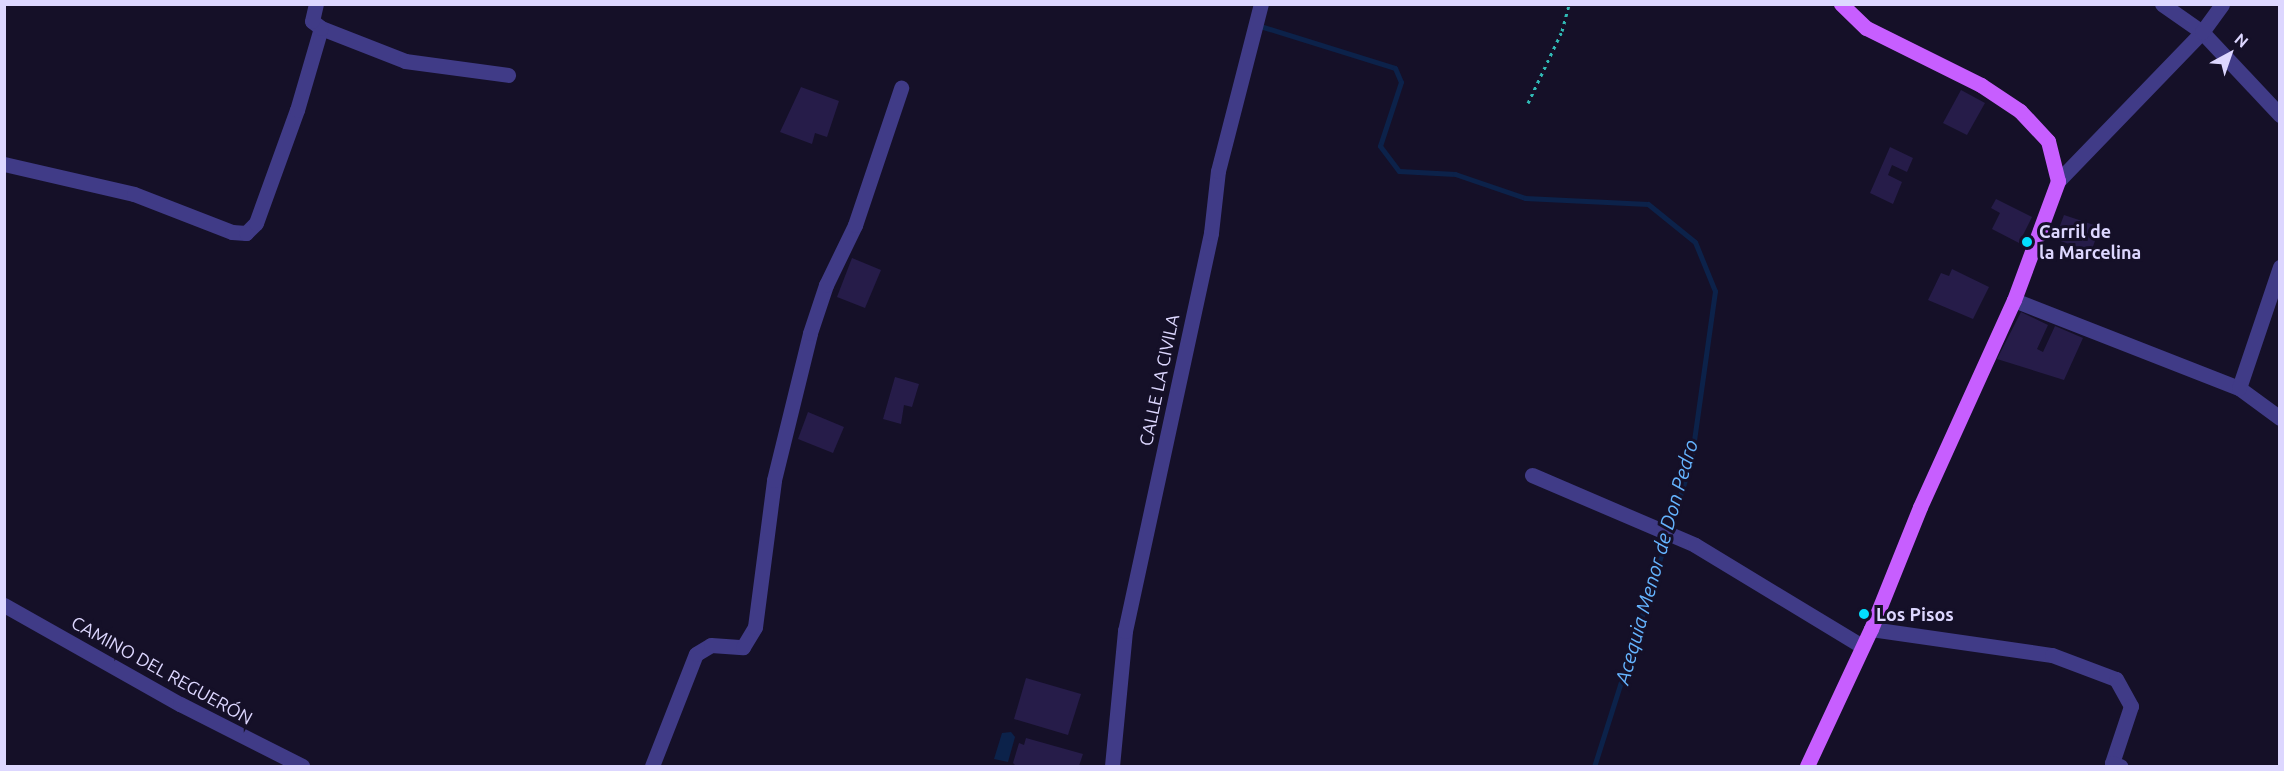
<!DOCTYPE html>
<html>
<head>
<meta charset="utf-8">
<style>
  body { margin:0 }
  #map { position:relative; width:2284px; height:771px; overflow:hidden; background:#151028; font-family:Ubuntu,sans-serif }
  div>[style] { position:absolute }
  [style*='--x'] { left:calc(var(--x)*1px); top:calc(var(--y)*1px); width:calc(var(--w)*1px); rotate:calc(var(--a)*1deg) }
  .water>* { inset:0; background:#0c224a }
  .stream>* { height:5px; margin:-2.5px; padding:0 2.5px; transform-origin:2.5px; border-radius:2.5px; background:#0c224a }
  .building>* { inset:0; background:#261c49 }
  .path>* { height:3px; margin-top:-1.5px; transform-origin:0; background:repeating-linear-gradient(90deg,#30bab5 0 3px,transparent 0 7.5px) }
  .minor>* { height:15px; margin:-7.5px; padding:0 7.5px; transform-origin:7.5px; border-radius:7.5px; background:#403b87 }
  .major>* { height:15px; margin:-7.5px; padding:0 7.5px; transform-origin:7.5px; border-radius:7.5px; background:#c75eff }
  .dots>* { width:16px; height:16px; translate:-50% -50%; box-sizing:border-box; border:3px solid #151028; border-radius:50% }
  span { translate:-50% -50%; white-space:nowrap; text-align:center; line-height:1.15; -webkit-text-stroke:6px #151028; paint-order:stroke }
  .poi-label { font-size:18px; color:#ddd7ff; font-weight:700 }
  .left { translate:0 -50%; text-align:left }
  .street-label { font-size:18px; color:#ddd7ff }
  .water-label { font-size:20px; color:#65b4ff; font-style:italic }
  .frame { position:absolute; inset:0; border:6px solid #ddd7ff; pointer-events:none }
  .north { position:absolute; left:2200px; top:24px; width:60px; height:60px; -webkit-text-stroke:4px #151028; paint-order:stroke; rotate:40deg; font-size:16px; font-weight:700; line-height:24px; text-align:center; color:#ddd7ff }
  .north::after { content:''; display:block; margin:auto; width:21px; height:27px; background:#ddd7ff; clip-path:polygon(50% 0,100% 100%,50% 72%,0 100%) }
</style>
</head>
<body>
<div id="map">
  <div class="water">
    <i style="clip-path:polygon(1011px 732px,1015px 737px,1008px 762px,994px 759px,1002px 733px)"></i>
  </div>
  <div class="stream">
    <i style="--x:1260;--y:26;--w:141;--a:17.3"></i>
    <i style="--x:1395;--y:68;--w:15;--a:67"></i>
    <i style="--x:1401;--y:82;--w:67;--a:108.2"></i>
    <i style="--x:1380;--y:146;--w:31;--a:53"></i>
    <i style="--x:1399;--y:171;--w:56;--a:3.1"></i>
    <i style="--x:1455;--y:174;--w:74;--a:18.9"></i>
    <i style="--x:1525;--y:198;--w:123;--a:2.8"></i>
    <i style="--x:1648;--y:204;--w:60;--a:39"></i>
    <i style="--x:1695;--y:242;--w:53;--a:67.8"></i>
    <i style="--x:1715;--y:291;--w:172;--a:98"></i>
    <i style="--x:1691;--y:461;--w:320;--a:107.6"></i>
  </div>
  <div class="building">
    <i style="clip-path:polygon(801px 87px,839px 101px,827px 137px,815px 133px,812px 144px,780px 132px)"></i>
    <i style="clip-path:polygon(1961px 90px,1985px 103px,1967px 135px,1943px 123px)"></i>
    <i style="clip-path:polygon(1890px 147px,1913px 158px,1907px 172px,1892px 165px,1888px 175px,1902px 182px,1893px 204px,1870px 193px)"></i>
    <i style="clip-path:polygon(1996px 199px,2032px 217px,2019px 243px,1992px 229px,2000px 213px,1991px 208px)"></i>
    <i style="clip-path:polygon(2064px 215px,2100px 227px,2091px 252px,2055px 239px)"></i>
    <i style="clip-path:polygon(852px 258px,881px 270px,865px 308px,837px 297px)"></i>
    <i style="clip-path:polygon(1952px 269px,1989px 287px,1973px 319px,1928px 300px,1941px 273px,1949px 276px)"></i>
    <i style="clip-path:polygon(2021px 312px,2048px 325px,2037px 349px,2043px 352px,2055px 326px,2083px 338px,2064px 380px,1997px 359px)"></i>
    <i style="clip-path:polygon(895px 377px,919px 384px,912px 407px,904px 405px,901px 424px,883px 419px)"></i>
    <i style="clip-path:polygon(808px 412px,844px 427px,833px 453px,798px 439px)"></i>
    <i style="clip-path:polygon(1026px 678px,1081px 694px,1068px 735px,1014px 719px)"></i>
    <i style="clip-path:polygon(1026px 738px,1083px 754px,1079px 766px,1016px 766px,1013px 763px,1019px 743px,1024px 745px)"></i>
  </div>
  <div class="path">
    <i style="--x:1528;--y:103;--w:80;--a:-64.7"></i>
    <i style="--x:1562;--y:31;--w:28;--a:-75"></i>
  </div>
  <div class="minor">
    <i style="--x:2162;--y:4;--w:49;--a:35"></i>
    <i style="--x:2202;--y:32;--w:114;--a:46.8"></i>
    <i style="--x:321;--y:28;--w:90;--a:21.4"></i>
    <i style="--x:405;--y:61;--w:104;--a:7.7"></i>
    <i style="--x:4;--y:164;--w:133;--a:13"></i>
    <i style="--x:134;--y:194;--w:105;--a:21.2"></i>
    <i style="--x:232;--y:232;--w:14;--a:4"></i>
    <i style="--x:246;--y:233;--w:14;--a:-45"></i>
    <i style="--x:256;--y:223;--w:120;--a:-70.1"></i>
    <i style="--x:297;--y:110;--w:85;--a:-73.7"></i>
    <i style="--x:321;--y:28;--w:11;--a:-142"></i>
    <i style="--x:312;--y:21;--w:17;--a:-77"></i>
    <i style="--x:2058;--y:181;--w:207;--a:-46"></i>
    <i style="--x:2202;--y:32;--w:34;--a:-54"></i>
    <i style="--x:2014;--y:300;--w:242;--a:21.4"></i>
    <i style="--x:2239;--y:388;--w:51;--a:36.2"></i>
    <i style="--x:2239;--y:388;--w:128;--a:-71.3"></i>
    <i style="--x:1532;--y:475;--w:177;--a:23.2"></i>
    <i style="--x:1695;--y:545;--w:195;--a:31.2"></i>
    <i style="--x:4;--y:605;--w:202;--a:29.4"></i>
    <i style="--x:180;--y:704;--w:137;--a:26.9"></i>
    <i style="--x:1871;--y:629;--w:183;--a:8.2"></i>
    <i style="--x:2052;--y:655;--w:68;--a:20.6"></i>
    <i style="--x:2116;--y:679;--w:31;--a:61"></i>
    <i style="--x:2131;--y:706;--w:60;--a:108.4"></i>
    <i style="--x:2112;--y:763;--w:9;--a:21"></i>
    <i style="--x:652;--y:766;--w:120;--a:-68.6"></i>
    <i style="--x:696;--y:654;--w:17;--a:-31"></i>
    <i style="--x:711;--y:645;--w:32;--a:4"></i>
    <i style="--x:743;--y:647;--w:23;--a:-59"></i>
    <i style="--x:755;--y:627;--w:148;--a:-82.6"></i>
    <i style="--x:774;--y:480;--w:151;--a:-76.2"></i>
    <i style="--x:810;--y:333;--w:51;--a:-71.6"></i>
    <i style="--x:826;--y:285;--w:67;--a:-64.2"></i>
    <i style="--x:855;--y:225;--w:145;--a:-71.4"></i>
    <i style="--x:1112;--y:766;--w:136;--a:-84.5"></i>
    <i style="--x:1125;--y:631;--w:407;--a:-77.8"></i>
    <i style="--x:1211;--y:233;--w:62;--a:-83.6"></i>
    <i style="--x:1218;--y:171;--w:172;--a:-75.6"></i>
  </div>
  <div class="major">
    <i style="--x:1807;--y:766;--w:151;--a:-65"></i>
    <i style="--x:1871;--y:629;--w:131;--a:-68.1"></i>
    <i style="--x:1920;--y:507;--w:227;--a:-65.6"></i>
    <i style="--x:2014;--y:300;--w:127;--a:-69.7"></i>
    <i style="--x:2058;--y:181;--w:41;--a:-104"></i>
    <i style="--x:2048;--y:141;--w:41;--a:-133"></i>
    <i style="--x:2020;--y:111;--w:47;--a:-146.3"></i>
    <i style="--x:1981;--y:85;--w:128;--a:-153.6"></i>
    <i style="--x:1866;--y:28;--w:35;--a:-136"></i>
  </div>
  <div class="dots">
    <i style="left:2027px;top:242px;background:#03dfff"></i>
    <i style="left:1864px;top:614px;background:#03dfff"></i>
  </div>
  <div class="poi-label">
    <span class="left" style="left:2039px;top:242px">Carril de<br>la Marcelina</span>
    <span class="left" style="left:1876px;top:614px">Los Pisos</span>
  </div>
  <div class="street-label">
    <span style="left:1159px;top:380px;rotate:-78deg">CALLE LA CIVILA</span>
    <span style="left:162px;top:670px;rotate:29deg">CAMINO DEL REGUERÓN</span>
  </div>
  <div class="water-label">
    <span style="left:1656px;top:562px;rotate:-74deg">Acequia Menor de Don Pedro</span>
  </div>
  <div class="frame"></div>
  <div class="north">N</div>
</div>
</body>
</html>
